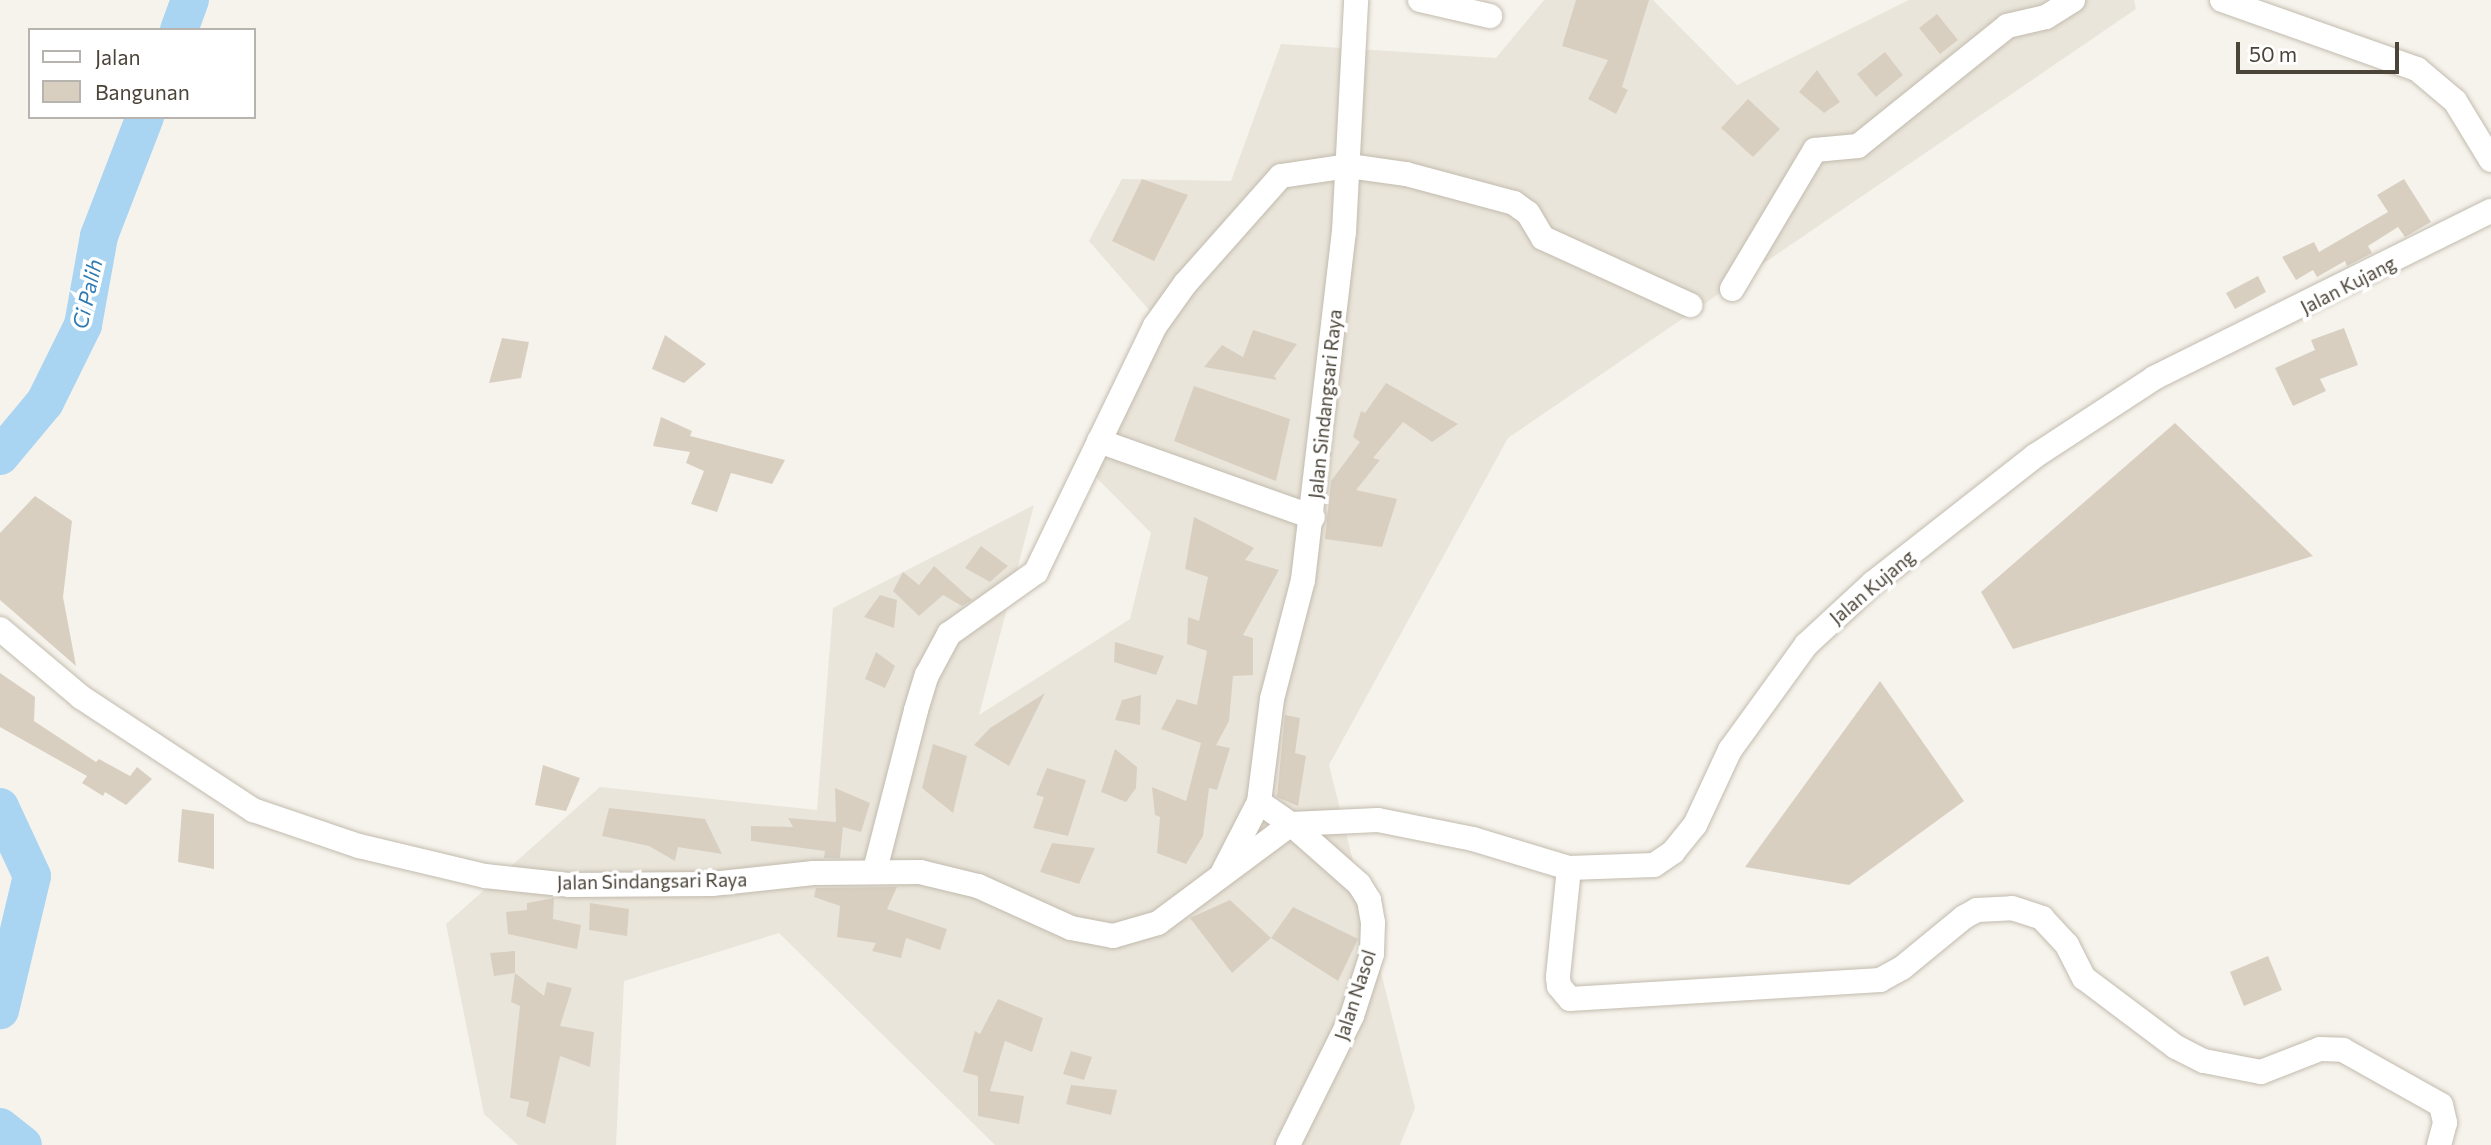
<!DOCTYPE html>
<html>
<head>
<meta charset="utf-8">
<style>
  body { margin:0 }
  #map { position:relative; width:2491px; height:1145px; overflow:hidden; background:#f6f3ec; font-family:Commissioner,sans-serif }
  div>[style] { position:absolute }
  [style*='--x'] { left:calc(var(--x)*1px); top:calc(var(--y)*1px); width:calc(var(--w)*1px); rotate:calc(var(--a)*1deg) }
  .residential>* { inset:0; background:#eae5da }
  .river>* { height:38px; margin:-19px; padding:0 19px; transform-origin:19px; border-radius:19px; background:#a9d4f2 }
  .building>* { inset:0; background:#d8cfc1 }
  .roads { filter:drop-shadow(0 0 2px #c2bbae) drop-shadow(0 0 2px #c2bbae) }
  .minor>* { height:24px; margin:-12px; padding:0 12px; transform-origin:12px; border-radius:12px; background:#fff }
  span { translate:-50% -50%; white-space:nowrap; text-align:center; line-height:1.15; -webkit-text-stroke:7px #fff; paint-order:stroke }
  .street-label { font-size:19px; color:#4b4439 }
  .water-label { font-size:21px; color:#2e7ab2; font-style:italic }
  .legend { position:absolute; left:28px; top:28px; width:228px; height:91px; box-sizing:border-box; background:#fff; border:2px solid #b7b4b0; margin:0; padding:9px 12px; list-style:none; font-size:21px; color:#4b4439 }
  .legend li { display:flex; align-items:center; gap:14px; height:35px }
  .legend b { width:35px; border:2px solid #b7b4b0 }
  .scale { position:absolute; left:2236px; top:42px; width:163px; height:32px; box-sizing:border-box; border:4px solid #4b4439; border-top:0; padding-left:9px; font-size:21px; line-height:24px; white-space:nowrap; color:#4b4439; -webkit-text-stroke:5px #fff; paint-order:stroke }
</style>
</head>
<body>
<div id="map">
  <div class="residential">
    <i style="clip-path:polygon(1544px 0,1653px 0,1737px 85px,1909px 0,2134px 0,2136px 9px,1508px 438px,1329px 765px,1415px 1108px,1400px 1145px,995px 1145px,779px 933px,624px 981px,616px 1145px,518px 1145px,484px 1114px,446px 924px,600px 787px,817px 810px,833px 608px,1034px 505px,979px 715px,1130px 619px,1151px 533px,1080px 461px,1163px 326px,1089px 241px,1122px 179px,1231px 181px,1281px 44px,1496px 58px)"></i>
  </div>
  <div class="river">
    <i style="--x:179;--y:30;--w:32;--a:-70"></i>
    <i style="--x:0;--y:456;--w:70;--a:-50.2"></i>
    <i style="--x:45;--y:402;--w:86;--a:-63.7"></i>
    <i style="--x:83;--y:325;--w:90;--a:-79.8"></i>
    <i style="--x:99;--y:236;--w:128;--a:-68.9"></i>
    <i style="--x:0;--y:807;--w:76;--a:65.1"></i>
    <i style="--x:32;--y:876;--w:138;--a:103.4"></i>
    <i style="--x:0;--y:1127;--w:29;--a:38"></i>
  </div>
  <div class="building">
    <i style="clip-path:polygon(1576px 0,1649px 0,1622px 87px,1628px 90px,1616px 114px,1588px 99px,1608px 60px,1562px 46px)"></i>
    <i style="clip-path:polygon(1937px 14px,1958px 40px,1940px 54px,1919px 28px)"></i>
    <i style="clip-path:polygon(1885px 52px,1903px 75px,1876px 97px,1857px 74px)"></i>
    <i style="clip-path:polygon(1817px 70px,1840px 102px,1824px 113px,1799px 92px)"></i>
    <i style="clip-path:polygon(1748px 99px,1780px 129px,1753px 157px,1721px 128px)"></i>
    <i style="clip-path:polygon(1142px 179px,1188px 195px,1154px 261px,1112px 241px)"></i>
    <i style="clip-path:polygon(2404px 179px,2431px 222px,2405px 237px,2398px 227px,2368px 246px,2372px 253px,2347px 266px,2345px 261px,2317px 277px,2313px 270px,2296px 280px,2282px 257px,2314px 242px,2319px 252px,2388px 212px,2377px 195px)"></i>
    <i style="clip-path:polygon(2258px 276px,2266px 292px,2235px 309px,2226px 293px)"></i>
    <i style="clip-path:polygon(2344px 328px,2358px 365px,2320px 379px,2326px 391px,2293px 406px,2275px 368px,2315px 350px,2311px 340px)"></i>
    <i style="clip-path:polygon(1253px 330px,1297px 344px,1274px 376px,1277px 380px,1204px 367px,1222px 345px,1243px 357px)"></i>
    <i style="clip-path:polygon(665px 335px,706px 364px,684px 383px,652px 369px)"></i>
    <i style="clip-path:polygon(502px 338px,529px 342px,521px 378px,489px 383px)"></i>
    <i style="clip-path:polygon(1386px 383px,1458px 424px,1432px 442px,1403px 422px,1373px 458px,1380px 460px,1356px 490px,1397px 499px,1382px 547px,1325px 539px,1331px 481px,1360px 442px,1353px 437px,1361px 411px,1365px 413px)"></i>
    <i style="clip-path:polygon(1194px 386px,1290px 419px,1276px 481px,1174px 441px)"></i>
    <i style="clip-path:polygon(661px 417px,692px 431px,690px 436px,785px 460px,772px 484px,731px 473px,717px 512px,691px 504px,704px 471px,686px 463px,690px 452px,653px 446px)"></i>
    <i style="clip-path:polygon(2175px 423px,2313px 556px,2013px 649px,1981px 592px)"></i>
    <i style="clip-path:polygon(35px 496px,72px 521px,63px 597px,76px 666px,0 600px,0 533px)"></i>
    <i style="clip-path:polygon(1194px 517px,1254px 548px,1245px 560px,1279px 570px,1243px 635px,1253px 638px,1253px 675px,1233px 676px,1229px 721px,1216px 745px,1230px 748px,1217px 790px,1209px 788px,1203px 836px,1186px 864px,1157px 853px,1160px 817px,1155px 815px,1152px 787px,1186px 801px,1201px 743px,1161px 729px,1177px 699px,1197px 705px,1207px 651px,1187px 644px,1188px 617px,1199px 621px,1208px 577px,1185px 569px)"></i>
    <i style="clip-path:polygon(981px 546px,1008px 566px,990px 582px,965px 568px)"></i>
    <i style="clip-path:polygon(934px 566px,972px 600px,962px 606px,943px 595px,919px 616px,893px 591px,903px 572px,919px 585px)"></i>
    <i style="clip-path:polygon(880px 595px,897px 600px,894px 628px,864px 617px)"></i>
    <i style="clip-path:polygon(1115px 642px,1164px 656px,1156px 675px,1114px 662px)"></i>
    <i style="clip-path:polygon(876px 652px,895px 666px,885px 688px,865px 679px)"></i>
    <i style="clip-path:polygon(0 673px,35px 697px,34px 721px,96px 762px,99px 759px,130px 776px,137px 767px,152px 779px,126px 805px,105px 792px,103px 796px,82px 783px,87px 776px,0 727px)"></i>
    <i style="clip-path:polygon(1880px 681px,1964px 801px,1849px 885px,1745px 867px)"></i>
    <i style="clip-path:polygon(1045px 693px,1009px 766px,974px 745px,990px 728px)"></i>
    <i style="clip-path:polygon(1141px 695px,1140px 725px,1115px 720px,1122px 700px)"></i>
    <i style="clip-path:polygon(1285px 715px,1300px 718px,1295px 753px,1306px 756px,1298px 806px,1277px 797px)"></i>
    <i style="clip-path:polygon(933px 744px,967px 756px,953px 813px,922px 788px)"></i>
    <i style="clip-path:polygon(1115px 749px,1137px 767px,1136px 788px,1126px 802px,1101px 792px)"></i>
    <i style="clip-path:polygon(543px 765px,580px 778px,566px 811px,535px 805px)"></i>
    <i style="clip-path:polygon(1047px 768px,1086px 780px,1068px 836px,1033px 828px,1044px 797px,1036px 795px)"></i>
    <i style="clip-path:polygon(835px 788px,870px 803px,861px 832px,843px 827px,840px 858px,824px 858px,825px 851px,751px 841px,751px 826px,793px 827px,788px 818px,836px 822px)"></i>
    <i style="clip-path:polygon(609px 808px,705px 819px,722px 854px,678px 847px,675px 861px,649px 846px,602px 836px)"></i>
    <i style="clip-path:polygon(182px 809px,214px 814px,214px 869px,178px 862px)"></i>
    <i style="clip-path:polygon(1052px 843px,1095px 848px,1079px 884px,1040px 872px)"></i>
    <i style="clip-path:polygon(897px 887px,887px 909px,947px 929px,940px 950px,906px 938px,901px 958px,872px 951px,876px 943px,837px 937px,840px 906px,814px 897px,816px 888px)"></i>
    <i style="clip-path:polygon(554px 898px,553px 919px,581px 925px,577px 949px,508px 934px,506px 912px,527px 910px,527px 903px)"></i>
    <i style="clip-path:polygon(1230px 900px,1271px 938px,1232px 973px,1190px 918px)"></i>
    <i style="clip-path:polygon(590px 903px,629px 909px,627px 936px,589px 930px)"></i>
    <i style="clip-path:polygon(1293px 907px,1358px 939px,1338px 981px,1271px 938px)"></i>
    <i style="clip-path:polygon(515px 951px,515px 973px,494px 976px,490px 953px)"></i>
    <i style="clip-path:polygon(2268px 956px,2282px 990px,2244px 1006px,2230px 972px)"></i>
    <i style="clip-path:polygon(515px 973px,544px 996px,547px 982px,572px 988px,560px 1026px,594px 1032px,590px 1067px,560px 1056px,545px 1124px,526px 1116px,529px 1102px,510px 1098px,520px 1006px,511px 1002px)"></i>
    <i style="clip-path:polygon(998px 999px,1043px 1018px,1032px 1052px,1005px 1041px,990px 1091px,1024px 1096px,1019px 1124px,978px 1116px,978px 1076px,963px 1072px,975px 1031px,980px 1034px)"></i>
    <i style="clip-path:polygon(1071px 1051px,1092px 1057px,1084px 1080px,1063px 1074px)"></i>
    <i style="clip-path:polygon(1071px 1085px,1117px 1090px,1111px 1115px,1066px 1104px)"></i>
  </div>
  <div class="roads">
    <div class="minor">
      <i style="--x:1420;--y:0;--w:72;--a:12.9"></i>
      <i style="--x:2222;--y:0;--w:207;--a:19.5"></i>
      <i style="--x:2417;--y:69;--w:50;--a:40.1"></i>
      <i style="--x:2455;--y:101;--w:69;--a:58.6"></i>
      <i style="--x:1732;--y:289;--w:162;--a:-59.2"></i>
      <i style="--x:1815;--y:150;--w:43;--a:-5.3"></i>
      <i style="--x:1858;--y:146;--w:191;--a:-38.8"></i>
      <i style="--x:2007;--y:26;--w:40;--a:-13"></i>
      <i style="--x:2046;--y:17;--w:32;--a:-32"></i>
      <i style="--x:1099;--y:441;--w:227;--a:19.6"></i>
      <i style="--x:0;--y:629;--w:106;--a:40"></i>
      <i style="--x:81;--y:697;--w:206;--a:33.3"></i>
      <i style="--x:253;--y:810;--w:112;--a:18.8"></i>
      <i style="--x:359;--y:846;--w:130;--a:13.4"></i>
      <i style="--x:485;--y:876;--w:84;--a:6.1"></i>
      <i style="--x:569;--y:885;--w:143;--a:-0.4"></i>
      <i style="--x:712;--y:884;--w:102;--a:-6.2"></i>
      <i style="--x:813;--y:873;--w:107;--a:-0.5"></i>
      <i style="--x:920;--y:872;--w:60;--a:13.6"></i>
      <i style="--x:978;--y:886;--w:102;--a:24.3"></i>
      <i style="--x:1071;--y:928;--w:43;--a:10.8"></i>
      <i style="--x:1113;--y:936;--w:47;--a:-16.1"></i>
      <i style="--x:1158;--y:923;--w:166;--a:-36.7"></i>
      <i style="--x:1259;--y:802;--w:39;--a:35"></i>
      <i style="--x:1291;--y:824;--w:91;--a:41.4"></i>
      <i style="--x:1359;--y:884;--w:19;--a:58"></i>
      <i style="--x:1369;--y:900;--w:23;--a:80"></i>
      <i style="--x:1373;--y:923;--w:31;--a:92"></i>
      <i style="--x:1372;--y:954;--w:65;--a:107.9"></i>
      <i style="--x:1352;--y:1016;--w:144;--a:116.4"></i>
      <i style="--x:1291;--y:824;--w:87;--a:-2.6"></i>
      <i style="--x:1378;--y:820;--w:97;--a:11.3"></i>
      <i style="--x:1473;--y:839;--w:100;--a:16.8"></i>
      <i style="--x:1569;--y:868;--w:85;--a:-2"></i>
      <i style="--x:1654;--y:865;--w:23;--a:-34"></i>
      <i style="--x:1673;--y:852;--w:35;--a:-51"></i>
      <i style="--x:1695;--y:825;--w:83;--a:-65"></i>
      <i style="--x:1730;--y:750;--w:130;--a:-54.1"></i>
      <i style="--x:1806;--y:645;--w:91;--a:-42.8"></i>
      <i style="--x:1873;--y:583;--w:206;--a:-38.1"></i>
      <i style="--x:2035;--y:456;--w:142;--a:-33.2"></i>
      <i style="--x:2154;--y:378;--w:376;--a:-26.4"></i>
      <i style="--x:1569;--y:868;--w:110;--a:95.8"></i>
      <i style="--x:1558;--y:977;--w:9;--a:84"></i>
      <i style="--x:1559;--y:986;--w:17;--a:50"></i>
      <i style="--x:1570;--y:999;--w:311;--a:-3.5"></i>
      <i style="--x:1880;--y:980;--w:25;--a:-29"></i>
      <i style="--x:1902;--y:968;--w:80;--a:-39.4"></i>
      <i style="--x:1964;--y:917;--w:15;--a:-28"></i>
      <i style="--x:1977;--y:910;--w:35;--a:-3"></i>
      <i style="--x:2012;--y:908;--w:32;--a:18"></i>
      <i style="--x:2042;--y:918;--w:37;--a:47"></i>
      <i style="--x:2067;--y:945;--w:37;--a:63"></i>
      <i style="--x:2084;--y:978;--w:115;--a:36.9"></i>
      <i style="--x:2176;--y:1047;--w:31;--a:27"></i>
      <i style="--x:2204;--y:1061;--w:58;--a:10.9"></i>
      <i style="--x:2261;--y:1072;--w:63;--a:-21.3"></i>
      <i style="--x:2320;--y:1049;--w:23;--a:2"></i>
      <i style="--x:2343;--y:1050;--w:112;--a:29.3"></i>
      <i style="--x:2441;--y:1105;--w:18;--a:77"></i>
      <i style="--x:2445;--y:1123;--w:23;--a:105"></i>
      <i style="--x:875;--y:870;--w:165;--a:-75.6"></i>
      <i style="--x:916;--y:710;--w:37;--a:-73"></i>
      <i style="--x:927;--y:675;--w:47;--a:-61.8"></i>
      <i style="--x:949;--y:634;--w:107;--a:-35.5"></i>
      <i style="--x:1036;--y:572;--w:273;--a:-64.2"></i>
      <i style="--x:1155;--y:326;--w:52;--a:-54.5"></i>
      <i style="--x:1185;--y:284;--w:144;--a:-48.4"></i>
      <i style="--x:1281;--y:176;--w:69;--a:-8.4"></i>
      <i style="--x:1349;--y:166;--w:58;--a:8"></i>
      <i style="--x:1406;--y:174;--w:112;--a:15"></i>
      <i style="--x:1514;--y:203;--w:17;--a:36"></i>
      <i style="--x:1528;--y:213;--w:29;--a:59"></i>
      <i style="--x:1543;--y:238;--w:162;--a:24.5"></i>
      <i style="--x:1223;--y:872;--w:79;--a:-62.8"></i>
      <i style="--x:1259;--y:802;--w:104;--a:-82.8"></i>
      <i style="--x:1272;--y:699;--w:123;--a:-75.4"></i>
      <i style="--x:1303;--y:580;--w:350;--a:-83.3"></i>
      <i style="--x:1344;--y:232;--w:232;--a:-87"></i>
    </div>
  </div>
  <div class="street-label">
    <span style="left:2348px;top:285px;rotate:-27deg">Jalan Kujang</span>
    <span style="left:1325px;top:404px;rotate:-84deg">Jalan Sindangsari Raya</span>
    <span style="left:1872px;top:587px;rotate:-40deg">Jalan Kujang</span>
    <span style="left:652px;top:881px;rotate:-1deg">Jalan Sindangsari Raya</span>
    <span style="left:1355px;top:995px;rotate:-72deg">Jalan Nasol</span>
  </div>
  <div class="water-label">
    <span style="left:87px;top:294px;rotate:-77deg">Ci Palih</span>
  </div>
  <ul class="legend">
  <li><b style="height:9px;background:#fff"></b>Jalan</li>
  <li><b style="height:19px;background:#d8cfc1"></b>Bangunan</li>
  </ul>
  <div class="scale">50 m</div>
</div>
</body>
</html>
